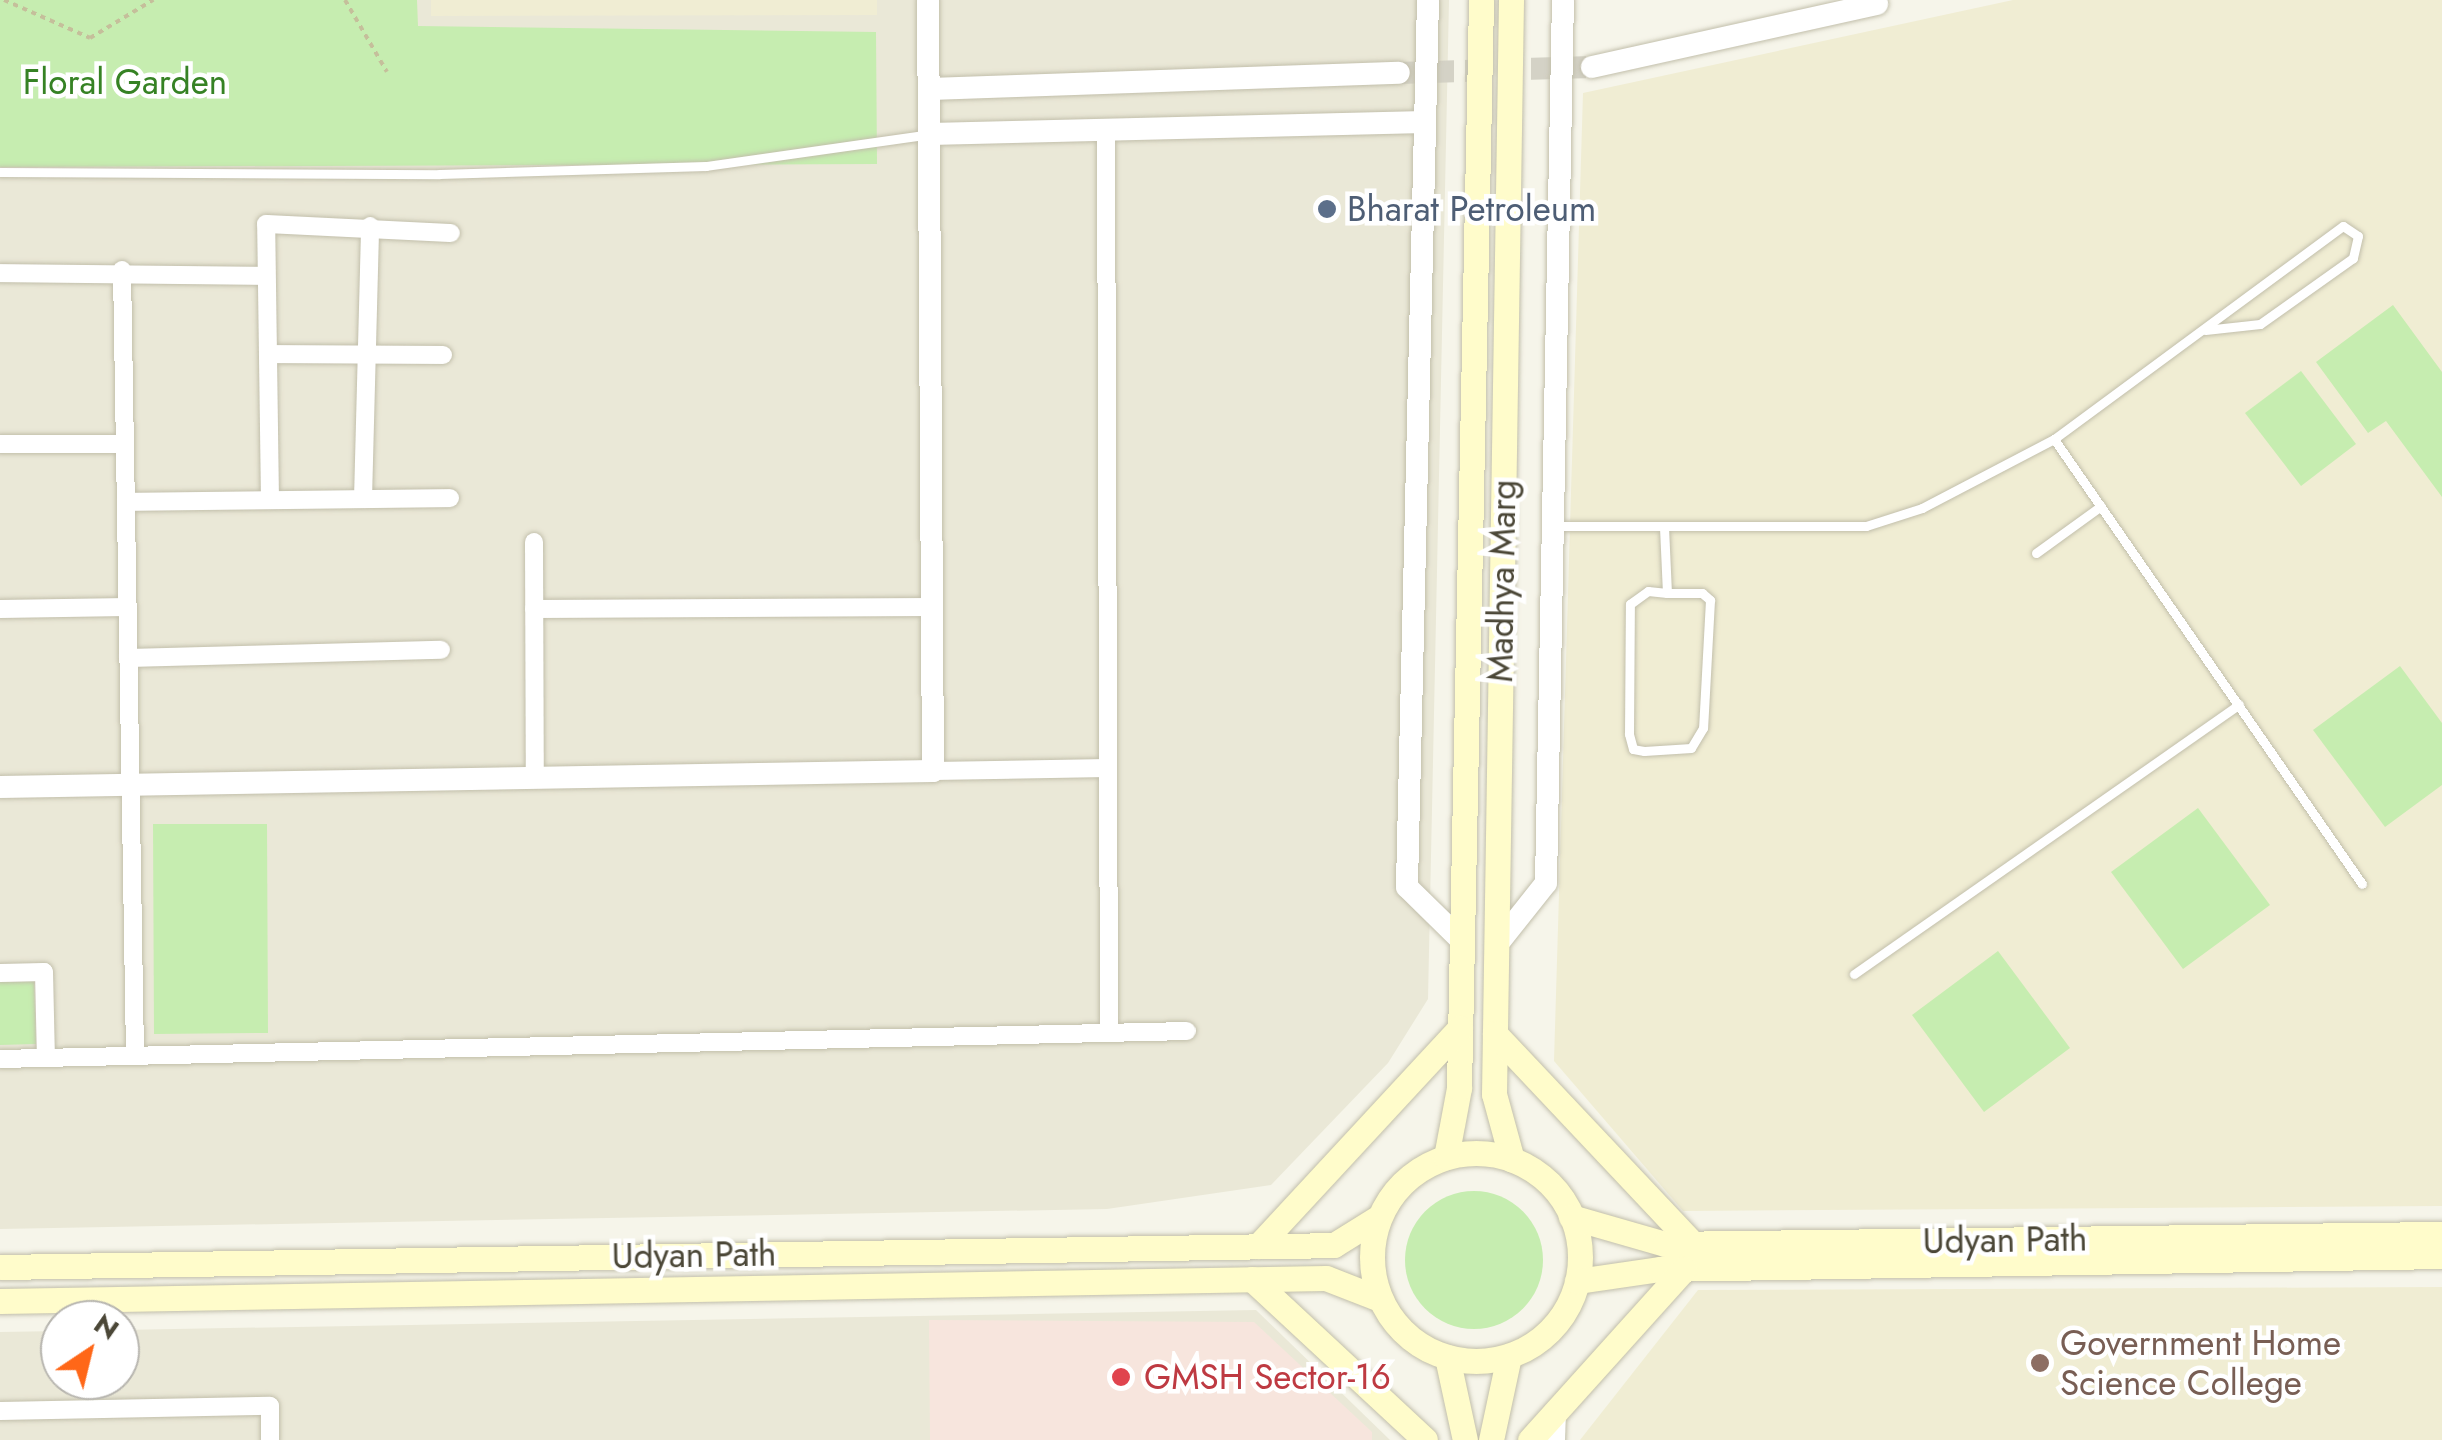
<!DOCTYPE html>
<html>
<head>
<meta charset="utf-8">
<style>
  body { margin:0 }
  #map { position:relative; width:2442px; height:1440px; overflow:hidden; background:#f6f5ea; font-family:Jost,sans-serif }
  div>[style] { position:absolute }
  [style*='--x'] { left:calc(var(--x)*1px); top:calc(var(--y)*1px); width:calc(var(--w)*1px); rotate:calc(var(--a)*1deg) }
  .residential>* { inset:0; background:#eae8d7 }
  .education>* { inset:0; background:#f0edd3 }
  .medical>* { inset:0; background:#f7e5dd }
  .green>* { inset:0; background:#c6edb0 }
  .round { border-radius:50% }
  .tertiary-tunnel>* { height:22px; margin-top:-11px; transform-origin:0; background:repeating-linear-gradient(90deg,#d4d2c6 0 22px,transparent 0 33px) }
  .path>* { height:4px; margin-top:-2px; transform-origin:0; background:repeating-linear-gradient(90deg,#c5bf9b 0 5px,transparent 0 10px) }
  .roads { filter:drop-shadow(0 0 2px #c2bfab) drop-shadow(0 0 2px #c2bfab) }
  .service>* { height:9px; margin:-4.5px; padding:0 4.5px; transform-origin:4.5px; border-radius:4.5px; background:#fff }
  .minor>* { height:18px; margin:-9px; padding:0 9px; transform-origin:9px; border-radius:9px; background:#fff }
  .tertiary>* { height:22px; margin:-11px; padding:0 11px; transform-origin:11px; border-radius:11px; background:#fff }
  .secondary>* { height:25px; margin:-12.5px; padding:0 12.5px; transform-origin:12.5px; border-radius:12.5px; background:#fffccb }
  .secondary>.ring { margin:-12.5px; padding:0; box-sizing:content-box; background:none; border:25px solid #fffccb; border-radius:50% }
  .dots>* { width:28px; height:28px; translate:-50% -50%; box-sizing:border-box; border:5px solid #fff; border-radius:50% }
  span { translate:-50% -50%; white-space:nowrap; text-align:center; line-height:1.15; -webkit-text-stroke:9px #fff; paint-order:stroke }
  .park-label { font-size:35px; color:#368224 }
  .service-label { font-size:35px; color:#4e5e75 }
  .left { translate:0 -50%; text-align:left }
  .street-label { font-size:35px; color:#4b4737 }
  .education-label { font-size:35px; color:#785e54 }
  .health-label { font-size:35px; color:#be3a42 }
  .north { position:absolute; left:40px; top:1300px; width:100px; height:100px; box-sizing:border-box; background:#fff; border:2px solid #b7b5af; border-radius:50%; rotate:35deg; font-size:28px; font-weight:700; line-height:40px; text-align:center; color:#4b4737 }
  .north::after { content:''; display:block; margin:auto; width:35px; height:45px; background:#ff6718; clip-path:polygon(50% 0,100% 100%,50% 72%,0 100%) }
</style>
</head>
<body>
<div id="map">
  <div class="residential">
    <i style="clip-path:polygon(0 0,1449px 0,1428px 999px,1388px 1063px,1271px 1185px,1107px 1209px,0 1229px)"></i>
    <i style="clip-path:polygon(1256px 1310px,1390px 1440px,0 1440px,0 1332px,60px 1331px,60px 1380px,120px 1380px,120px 1330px)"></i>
  </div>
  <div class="education">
    <i style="clip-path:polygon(431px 0,877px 0,877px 15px,431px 16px)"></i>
    <i style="clip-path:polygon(2013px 0,2442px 0,2442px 1206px,1683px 1211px,1554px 1061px,1583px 93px)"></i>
    <i style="clip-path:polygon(2442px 1287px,2442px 1440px,1580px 1440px,1698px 1290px)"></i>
  </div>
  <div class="medical">
    <i style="clip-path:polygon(929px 1320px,1254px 1322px,1372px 1432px,1372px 1440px,930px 1440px)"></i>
  </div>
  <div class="green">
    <i style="clip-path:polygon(0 0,417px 0,418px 26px,876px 32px,877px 164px,0 167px)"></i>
    <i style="clip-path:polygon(2393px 305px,2442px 372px,2442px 497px,2386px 421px,2368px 433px,2316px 362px)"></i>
    <i style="clip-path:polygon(2301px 371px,2356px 444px,2301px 486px,2245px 413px)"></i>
    <i style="clip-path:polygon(2400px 666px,2442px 723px,2442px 785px,2385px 827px,2313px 730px)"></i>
    <i style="clip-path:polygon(2198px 808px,2270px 905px,2183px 969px,2111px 872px)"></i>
    <i style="clip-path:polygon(153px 824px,267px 824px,268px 1033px,154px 1034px)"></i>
    <i style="clip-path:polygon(1998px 951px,2070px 1048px,1984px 1112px,1912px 1015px)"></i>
    <i style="clip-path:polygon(34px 981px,36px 1044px,0 1045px,0 982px)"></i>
    <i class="round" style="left:1405px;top:1191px;width:138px;height:138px"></i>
  </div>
  <div class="tertiary-tunnel">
    <i style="--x:1399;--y:73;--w:193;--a:-1.8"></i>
  </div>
  <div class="path">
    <i style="--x:4;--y:0;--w:94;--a:23.8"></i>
    <i style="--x:90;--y:38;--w:74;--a:-31.1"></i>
    <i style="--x:345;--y:0;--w:83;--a:59.7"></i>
  </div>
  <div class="roads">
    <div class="service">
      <i style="--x:0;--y:172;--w:439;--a:0.3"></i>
      <i style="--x:439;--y:174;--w:267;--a:-1.7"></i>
      <i style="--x:706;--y:166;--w:221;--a:-8.1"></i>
      <i style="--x:2054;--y:439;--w:541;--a:55.31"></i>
      <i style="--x:1556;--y:526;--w:310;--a:0"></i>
      <i style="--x:1866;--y:526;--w:59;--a:-17.8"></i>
      <i style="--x:1922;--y:508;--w:149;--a:-27.6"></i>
      <i style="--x:2054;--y:439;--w:359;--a:-36.4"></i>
      <i style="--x:2343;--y:226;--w:18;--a:34"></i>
      <i style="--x:2358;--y:236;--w:23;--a:103"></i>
      <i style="--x:2353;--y:258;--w:114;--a:144.6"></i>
      <i style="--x:2260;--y:324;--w:55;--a:173.8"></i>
      <i style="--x:1664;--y:527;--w:66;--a:87.4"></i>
      <i style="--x:1667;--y:593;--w:35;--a:0"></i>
      <i style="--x:1702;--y:593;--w:11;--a:41"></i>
      <i style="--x:1710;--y:600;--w:128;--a:93.1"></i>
      <i style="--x:1703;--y:728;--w:23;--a:121"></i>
      <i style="--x:1691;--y:748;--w:47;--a:176.3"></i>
      <i style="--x:1644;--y:751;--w:11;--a:-170"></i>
      <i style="--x:1633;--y:749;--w:16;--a:-105"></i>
      <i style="--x:1629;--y:734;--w:130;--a:-89.6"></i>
      <i style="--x:1630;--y:604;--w:22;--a:-36"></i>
      <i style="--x:1648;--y:591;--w:19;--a:6"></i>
      <i style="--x:2036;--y:553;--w:80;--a:-35.9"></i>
      <i style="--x:1854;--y:974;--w:470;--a:-35"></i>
    </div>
    <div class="minor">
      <i style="--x:1106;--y:130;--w:902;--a:89.81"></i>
      <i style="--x:122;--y:270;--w:786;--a:89.05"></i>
      <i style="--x:0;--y:273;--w:266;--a:0.6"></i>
      <i style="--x:268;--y:354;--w:175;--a:0.3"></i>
      <i style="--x:0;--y:444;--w:125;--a:0"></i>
      <i style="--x:363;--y:499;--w:273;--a:-88.5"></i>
      <i style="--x:270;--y:500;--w:276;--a:-90.8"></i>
      <i style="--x:266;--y:224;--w:185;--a:2.8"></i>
      <i style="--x:126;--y:502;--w:324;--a:-0.7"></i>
      <i style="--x:534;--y:542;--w:236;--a:89.8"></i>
      <i style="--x:0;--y:609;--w:127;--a:-0.9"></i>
      <i style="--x:534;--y:609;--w:398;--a:-0.3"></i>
      <i style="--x:128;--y:658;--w:313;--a:-1.5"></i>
      <i style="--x:933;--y:771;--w:175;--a:-1"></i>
      <i style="--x:0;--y:973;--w:44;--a:-1.3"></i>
      <i style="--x:44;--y:972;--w:86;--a:88.7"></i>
      <i style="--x:0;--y:1059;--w:1187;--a:-1.35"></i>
      <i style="--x:0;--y:1411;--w:270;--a:-1.1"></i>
      <i style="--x:270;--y:1406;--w:34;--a:90"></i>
    </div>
    <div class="tertiary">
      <i style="--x:1428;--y:0;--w:887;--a:91.36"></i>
      <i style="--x:1407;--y:887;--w:77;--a:44.5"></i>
      <i style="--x:1592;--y:67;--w:292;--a:-12.5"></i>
      <i style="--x:930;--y:89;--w:469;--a:-2"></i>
      <i style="--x:930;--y:134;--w:495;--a:-1.4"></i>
      <i style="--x:0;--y:787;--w:933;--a:-0.98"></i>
      <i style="--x:933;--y:771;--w:771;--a:-90.37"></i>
      <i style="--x:1496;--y:946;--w:80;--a:-51.6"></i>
      <i style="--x:1546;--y:883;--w:883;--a:-88.9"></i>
      <i style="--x:1554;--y:1440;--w:28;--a:-88"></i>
    </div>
    <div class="secondary">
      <i style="--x:1511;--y:0;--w:1094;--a:90.89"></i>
      <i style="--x:1494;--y:1094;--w:68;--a:74.7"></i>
      <i style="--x:1495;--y:1034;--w:289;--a:46.7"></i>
      <i class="ring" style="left:1372px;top:1153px;width:183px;height:183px"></i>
      <i style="--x:1446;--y:1157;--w:70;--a:-79.3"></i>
      <i style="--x:1459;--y:1088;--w:1088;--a:-88.84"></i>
      <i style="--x:1571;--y:1217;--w:98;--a:16"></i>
      <i style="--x:1665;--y:1244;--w:777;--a:-0.74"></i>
      <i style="--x:1258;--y:1246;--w:297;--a:-47.2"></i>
      <i style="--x:0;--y:1267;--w:1334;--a:-0.94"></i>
      <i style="--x:1334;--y:1245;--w:53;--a:-31.9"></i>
      <i style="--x:1252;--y:1279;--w:236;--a:42.9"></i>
      <i style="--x:1577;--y:1281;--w:84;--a:-8.2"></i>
      <i style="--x:1660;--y:1269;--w:782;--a:-0.95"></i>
      <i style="--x:0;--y:1301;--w:1326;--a:-0.99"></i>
      <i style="--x:1326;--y:1278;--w:58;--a:21.3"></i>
      <i style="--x:1447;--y:1357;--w:85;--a:77.8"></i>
      <i style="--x:1491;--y:1440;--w:86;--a:-77.9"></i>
      <i style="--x:1530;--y:1440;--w:230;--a:-48"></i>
    </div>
  </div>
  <div class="dots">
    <i style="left:1327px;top:209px;background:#5c6f8a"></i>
    <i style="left:2040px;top:1363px;background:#8d6e63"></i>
    <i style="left:1121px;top:1377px;background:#e0444e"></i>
  </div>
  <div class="park-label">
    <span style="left:125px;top:82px">Floral Garden</span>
  </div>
  <div class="service-label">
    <span class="left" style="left:1347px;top:209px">Bharat Petroleum</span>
  </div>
  <div class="street-label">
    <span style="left:1502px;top:581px;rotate:-89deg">Madhya Marg</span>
    <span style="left:2005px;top:1240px;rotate:-1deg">Udyan Path</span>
    <span style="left:694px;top:1255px;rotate:-1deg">Udyan Path</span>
  </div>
  <div class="education-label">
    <span class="left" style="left:2060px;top:1363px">Government Home<br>Science College</span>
  </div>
  <div class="health-label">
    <span class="left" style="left:1144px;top:1377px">GMSH Sector-16</span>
  </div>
  <div class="north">N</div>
</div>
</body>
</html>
